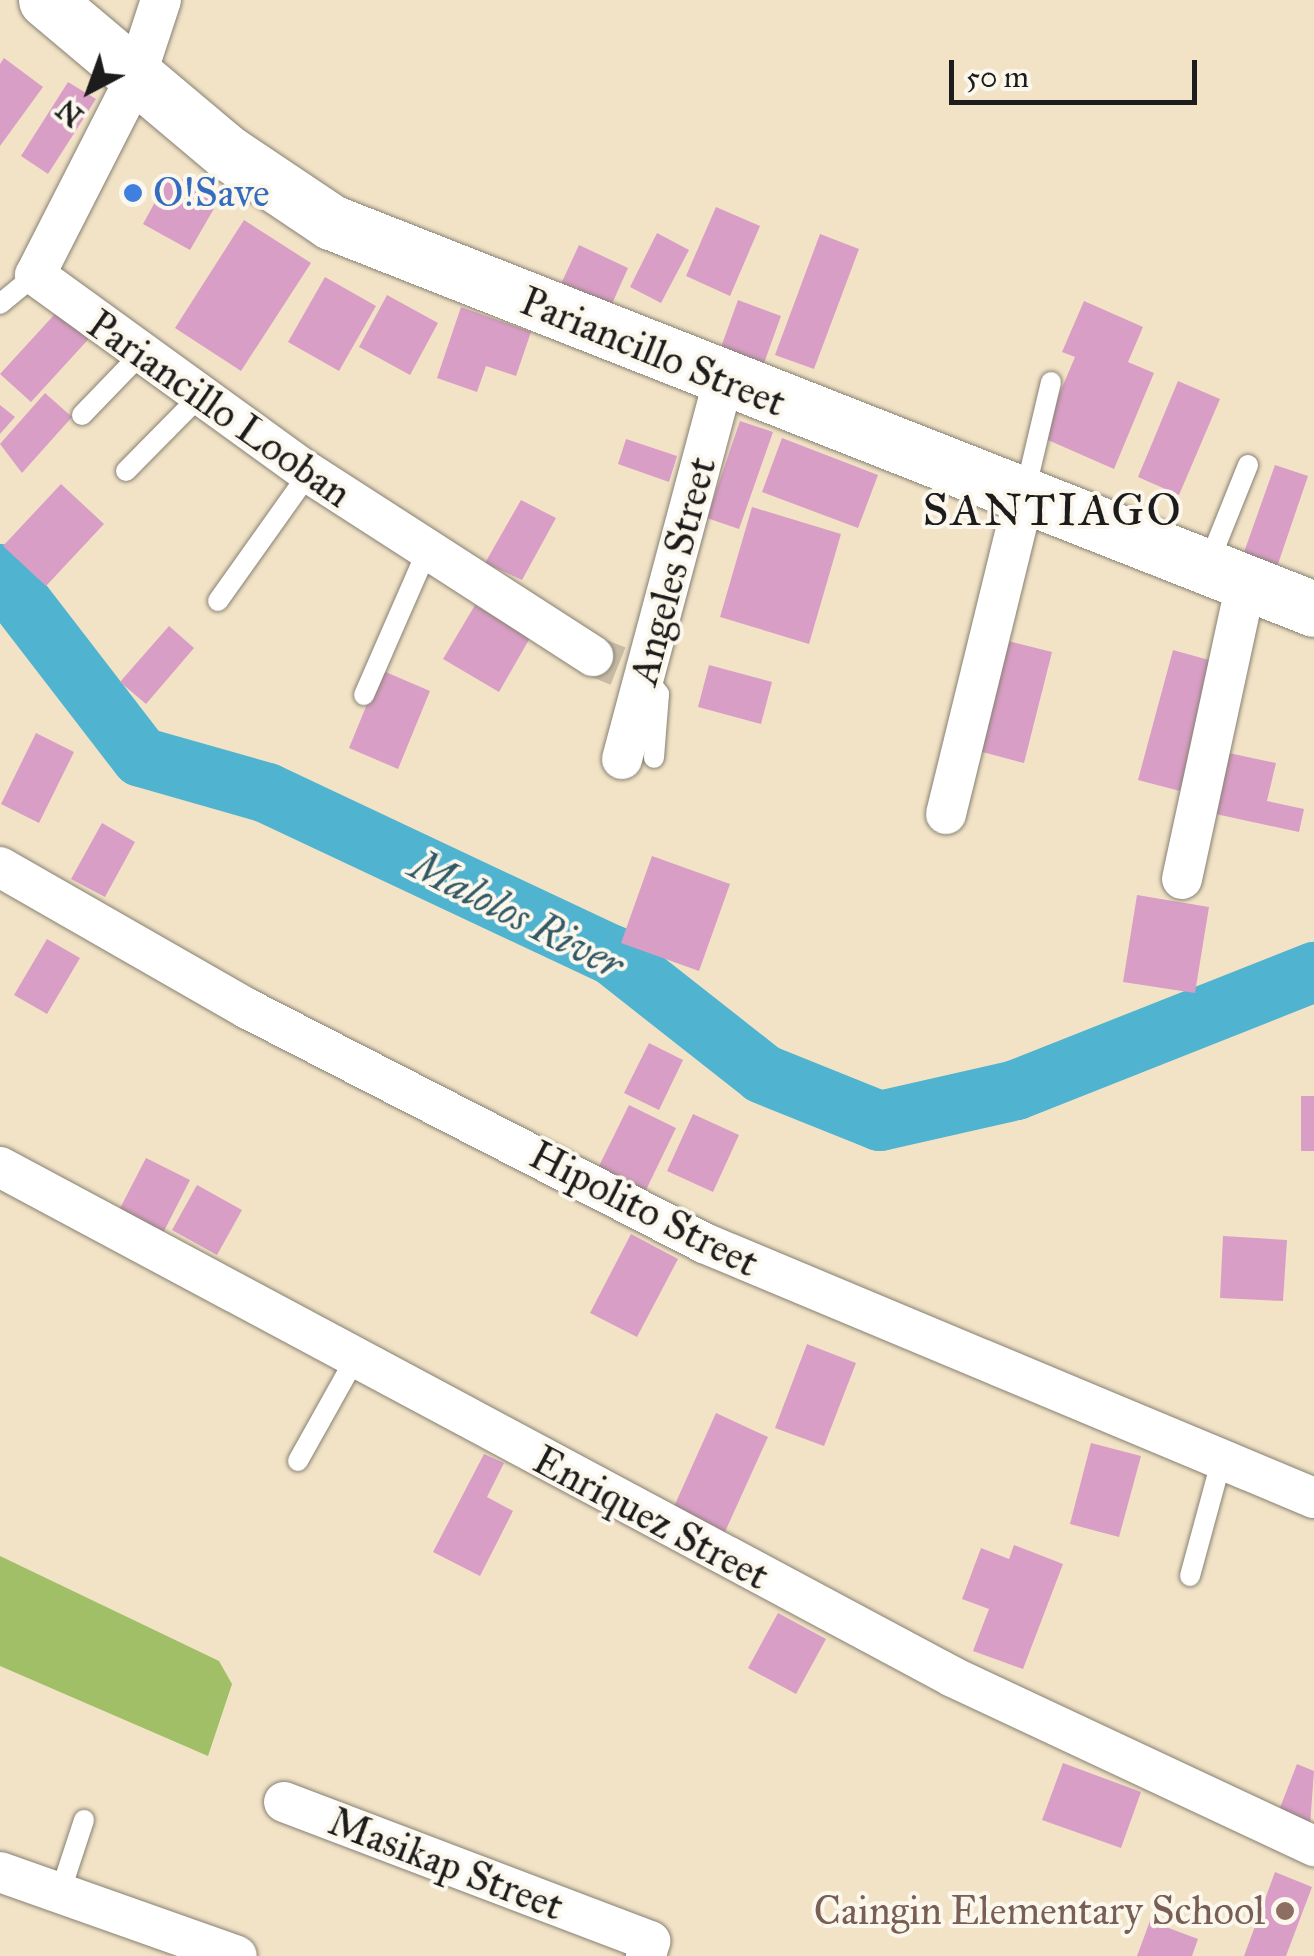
<!DOCTYPE html>
<html>
<head>
<meta charset="utf-8">
<style>
  body { margin:0 }
  #map { position:relative; width:1314px; height:1956px; overflow:hidden; background:#f2e3c7; font-family:"IM FELL Great Primer",serif }
  div>[style] { position:absolute }
  [style*='--x'] { left:calc(var(--x)*1px); top:calc(var(--y)*1px); width:calc(var(--w)*1px); rotate:calc(var(--a)*1deg) }
  .green>* { inset:0; background:#a0bf67 }
  .river>* { height:60px; margin:-30px; padding:0 30px; transform-origin:30px; border-radius:30px; background:#50b3cf }
  .building>* { inset:0; background:#d99ec6 }
  .street-tunnel>* { height:40px; margin-top:-20px; transform-origin:0; background:repeating-linear-gradient(90deg,#c7bba5 0 40px,transparent 0 60px) }
  .roads { filter:drop-shadow(0 0 2px #878072) drop-shadow(0 0 2px #878072) }
  .lane>* { height:20px; margin:-10px; padding:0 10px; transform-origin:10px; border-radius:10px; background:#fff }
  .street>* { height:40px; margin:-20px; padding:0 20px; transform-origin:20px; border-radius:20px; background:#fff }
  .secondary>* { height:55px; margin:-27.5px; padding:0 27.5px; transform-origin:27.5px; border-radius:27.5px; background:#fff }
  .dots>* { width:28px; height:28px; translate:-50% -50%; box-sizing:border-box; border:5px solid #fbf7ec; border-radius:50% }
  span { translate:-50% -50%; white-space:nowrap; text-align:center; line-height:1.15; -webkit-text-stroke:8px #fbf7ec; paint-order:stroke }
  .shop-label { font-size:40px; color:#366cbe }
  .left { translate:0 -50%; text-align:left }
  .street-label { font-size:40px; color:#1c1c1c }
  .education-label { font-size:40px; color:#785e54 }
  .right { translate:-100% -50%; text-align:right }
  .water-label { font-size:42px; color:#315864; font-style:italic }
  .quarter-label { font-size:45px; color:#1c1c1c; letter-spacing:2.5px }
  .north { position:absolute; left:40px; top:40px; width:100px; height:100px; -webkit-text-stroke:8px #fbf7ec; paint-order:stroke; rotate:221deg; font-size:28px; font-weight:700; line-height:40px; text-align:center; color:#1c1c1c }
  .north::after { content:''; display:block; margin:auto; width:35px; height:45px; background:#1c1c1c; clip-path:polygon(50% 0,100% 100%,50% 72%,0 100%) }
  .scale { position:absolute; left:949px; top:60px; width:248px; height:45px; box-sizing:border-box; border:5px solid #1c1c1c; border-top:0; padding-left:12px; font-size:30px; line-height:35px; white-space:nowrap; color:#1c1c1c; -webkit-text-stroke:8px #fbf7ec; paint-order:stroke }
</style>
</head>
<body>
<div id="map">
  <div class="green">
    <i style="clip-path:polygon(0 1556px,219px 1661px,232px 1684px,208px 1756px,0 1666px)"></i>
  </div>
  <div class="river">
    <i style="--x:0;--y:574;--w:231;--a:52.4"></i>
    <i style="--x:141;--y:757;--w:131;--a:15.9"></i>
    <i style="--x:267;--y:793;--w:381;--a:25.2"></i>
    <i style="--x:612;--y:955;--w:192;--a:38.2"></i>
    <i style="--x:763;--y:1074;--w:126;--a:21.9"></i>
    <i style="--x:880;--y:1121;--w:139;--a:-12.8"></i>
    <i style="--x:1016;--y:1090;--w:321;--a:-21.6"></i>
  </div>
  <div class="building">
    <i style="clip-path:polygon(4px 58px,43px 87px,0 146px,0 64px)"></i>
    <i style="clip-path:polygon(68px 82px,96px 99px,48px 174px,21px 156px)"></i>
    <i style="clip-path:polygon(171px 173px,219px 200px,190px 250px,143px 224px)"></i>
    <i style="clip-path:polygon(716px 207px,760px 226px,730px 296px,686px 276px)"></i>
    <i style="clip-path:polygon(244px 220px,311px 263px,241px 371px,175px 328px)"></i>
    <i style="clip-path:polygon(657px 233px,689px 250px,661px 303px,630px 287px)"></i>
    <i style="clip-path:polygon(820px 234px,859px 249px,814px 369px,775px 355px)"></i>
    <i style="clip-path:polygon(579px 245px,628px 268px,611px 306px,561px 284px)"></i>
    <i style="clip-path:polygon(325px 277px,376px 306px,339px 371px,288px 342px)"></i>
    <i style="clip-path:polygon(387px 295px,438px 323px,410px 375px,359px 347px)"></i>
    <i style="clip-path:polygon(738px 300px,781px 316px,763px 366px,720px 350px)"></i>
    <i style="clip-path:polygon(1084px 301px,1143px 327px,1128px 362px,1154px 373px,1114px 469px,1041px 437px,1075px 357px,1062px 352px)"></i>
    <i style="clip-path:polygon(64px 304px,95px 332px,31px 402px,0 374px)"></i>
    <i style="clip-path:polygon(461px 307px,531px 332px,516px 376px,486px 366px,477px 392px,437px 378px)"></i>
    <i style="clip-path:polygon(1178px 381px,1220px 399px,1179px 495px,1138px 477px)"></i>
    <i style="clip-path:polygon(45px 393px,72px 417px,22px 473px,0 444px)"></i>
    <i style="clip-path:polygon(0 405px,15px 417px,0 434px)"></i>
    <i style="clip-path:polygon(740px 421px,773px 432px,739px 529px,707px 518px)"></i>
    <i style="clip-path:polygon(782px 438px,878px 475px,858px 528px,762px 492px)"></i>
    <i style="clip-path:polygon(626px 439px,677px 456px,669px 482px,618px 464px)"></i>
    <i style="clip-path:polygon(1275px 465px,1308px 476px,1277px 567px,1243px 555px)"></i>
    <i style="clip-path:polygon(61px 484px,104px 524px,46px 586px,3px 546px)"></i>
    <i style="clip-path:polygon(521px 500px,556px 518px,522px 580px,485px 563px)"></i>
    <i style="clip-path:polygon(752px 507px,841px 534px,809px 644px,720px 617px)"></i>
    <i style="clip-path:polygon(475px 605px,530px 638px,499px 692px,443px 659px)"></i>
    <i style="clip-path:polygon(169px 626px,194px 648px,146px 704px,120px 682px)"></i>
    <i style="clip-path:polygon(1004px 640px,1052px 652px,1024px 763px,975px 750px)"></i>
    <i style="clip-path:polygon(1173px 650px,1216px 662px,1180px 791px,1138px 780px)"></i>
    <i style="clip-path:polygon(709px 665px,772px 682px,761px 724px,698px 707px)"></i>
    <i style="clip-path:polygon(381px 670px,430px 691px,398px 769px,349px 748px)"></i>
    <i style="clip-path:polygon(36px 733px,74px 752px,39px 823px,1px 804px)"></i>
    <i style="clip-path:polygon(1215px 750px,1276px 763px,1267px 801px,1304px 809px,1299px 832px,1202px 811px)"></i>
    <i style="clip-path:polygon(102px 823px,135px 842px,105px 897px,71px 879px)"></i>
    <i style="clip-path:polygon(652px 856px,730px 884px,699px 971px,621px 943px)"></i>
    <i style="clip-path:polygon(1137px 895px,1209px 907px,1195px 993px,1123px 982px)"></i>
    <i style="clip-path:polygon(47px 939px,80px 958px,47px 1014px,14px 995px)"></i>
    <i style="clip-path:polygon(649px 1043px,683px 1060px,659px 1110px,624px 1093px)"></i>
    <i style="clip-path:polygon(1301px 1096px,1314px 1096px,1314px 1151px,1301px 1151px)"></i>
    <i style="clip-path:polygon(629px 1105px,676px 1128px,645px 1192px,598px 1168px)"></i>
    <i style="clip-path:polygon(693px 1114px,739px 1135px,713px 1192px,667px 1171px)"></i>
    <i style="clip-path:polygon(146px 1158px,190px 1180px,160px 1239px,116px 1216px)"></i>
    <i style="clip-path:polygon(197px 1185px,242px 1210px,217px 1255px,172px 1230px)"></i>
    <i style="clip-path:polygon(631px 1234px,678px 1259px,637px 1337px,590px 1313px)"></i>
    <i style="clip-path:polygon(1223px 1236px,1287px 1240px,1283px 1301px,1220px 1298px)"></i>
    <i style="clip-path:polygon(807px 1344px,856px 1363px,824px 1446px,775px 1428px)"></i>
    <i style="clip-path:polygon(716px 1413px,768px 1437px,724px 1534px,672px 1511px)"></i>
    <i style="clip-path:polygon(1091px 1443px,1141px 1456px,1119px 1537px,1070px 1524px)"></i>
    <i style="clip-path:polygon(484px 1454px,504px 1463px,487px 1497px,513px 1511px,480px 1576px,433px 1552px)"></i>
    <i style="clip-path:polygon(1014px 1545px,1063px 1564px,1023px 1669px,973px 1651px,989px 1609px,962px 1599px,981px 1548px,1009px 1559px)"></i>
    <i style="clip-path:polygon(778px 1613px,826px 1639px,796px 1694px,748px 1668px)"></i>
    <i style="clip-path:polygon(1063px 1763px,1141px 1792px,1121px 1848px,1042px 1820px)"></i>
    <i style="clip-path:polygon(1297px 1764px,1314px 1771px,1310px 1826px,1278px 1813px)"></i>
    <i style="clip-path:polygon(1275px 1872px,1312px 1887px,1286px 1956px,1244px 1956px)"></i>
    <i style="clip-path:polygon(1150px 1921px,1198px 1939px,1192px 1956px,1137px 1956px)"></i>
  </div>
  <div class="street-tunnel">
    <i style="--x:593;--y:656;--w:27;--a:22"></i>
  </div>
  <div class="roads">
    <div class="lane">
      <i style="--x:0;--y:304;--w:45;--a:-39.6"></i>
      <i style="--x:82;--y:415;--w:83;--a:-46"></i>
      <i style="--x:126;--y:471;--w:105;--a:-45.4"></i>
      <i style="--x:1025;--y:492;--w:113;--a:-76.7"></i>
      <i style="--x:1207;--y:567;--w:110;--a:-68.1"></i>
      <i style="--x:218;--y:601;--w:157;--a:-54.6"></i>
      <i style="--x:645;--y:676;--w:23;--a:52"></i>
      <i style="--x:659;--y:694;--w:64;--a:94.5"></i>
      <i style="--x:364;--y:695;--w:157;--a:-66.4"></i>
      <i style="--x:298;--y:1461;--w:115;--a:-60.8"></i>
      <i style="--x:1190;--y:1576;--w:118;--a:-74.8"></i>
      <i style="--x:60;--y:1893;--w:77;--a:-71.8"></i>
    </div>
    <div class="street">
      <i style="--x:161;--y:0;--w:83;--a:108.2"></i>
      <i style="--x:135;--y:79;--w:220;--a:117"></i>
      <i style="--x:35;--y:275;--w:338;--a:35.9"></i>
      <i style="--x:309;--y:473;--w:338;--a:32.8"></i>
      <i style="--x:622;--y:759;--w:390;--a:-75"></i>
      <i style="--x:946;--y:814;--w:326;--a:-76.2"></i>
      <i style="--x:0;--y:867;--w:286;--a:29.8"></i>
      <i style="--x:248;--y:1009;--w:513;--a:27.16"></i>
      <i style="--x:704;--y:1243;--w:661;--a:22.69"></i>
      <i style="--x:1182;--y:879;--w:303;--a:-77.8"></i>
      <i style="--x:0;--y:1167;--w:1081;--a:28.15"></i>
      <i style="--x:953;--y:1677;--w:399;--a:25.1"></i>
      <i style="--x:284;--y:1802;--w:392;--a:20.8"></i>
      <i style="--x:650;--y:1941;--w:16;--a:105"></i>
      <i style="--x:0;--y:1872;--w:251;--a:19.5"></i>
    </div>
    <div class="secondary">
      <i style="--x:46;--y:0;--w:238;--a:40.1"></i>
      <i style="--x:228;--y:153;--w:124;--a:33.8"></i>
      <i style="--x:331;--y:222;--w:1056;--a:21.49"></i>
    </div>
  </div>
  <div class="dots">
    <i style="left:133px;top:193px;background:#3f7fe0"></i>
    <i style="left:1285px;top:1911px;background:#8d6e63"></i>
  </div>
  <div class="shop-label">
    <span class="left" style="left:153px;top:193px">O!Save</span>
  </div>
  <div class="street-label">
    <span style="left:653px;top:352px;rotate:22deg">Pariancillo Street</span>
    <span style="left:219px;top:409px;rotate:35deg">Pariancillo Looban</span>
    <span style="left:673px;top:571px;rotate:-75deg">Angeles Street</span>
    <span style="left:644px;top:1209px;rotate:27deg">Hipolito Street</span>
    <span style="left:651px;top:1518px;rotate:28deg">Enriquez Street</span>
    <span style="left:446px;top:1864px;rotate:21deg">Masikap Street</span>
  </div>
  <div class="education-label">
    <span class="right" style="left:1265px;top:1911px">Caingin Elementary School</span>
  </div>
  <div class="water-label">
    <span style="left:517px;top:915px;rotate:27deg">Malolos River</span>
  </div>
  <div class="quarter-label">
    <span style="left:1053px;top:510px">SANTIAGO</span>
  </div>
  <div class="north">N</div>
  <div class="scale">50 m</div>
</div>
</body>
</html>
